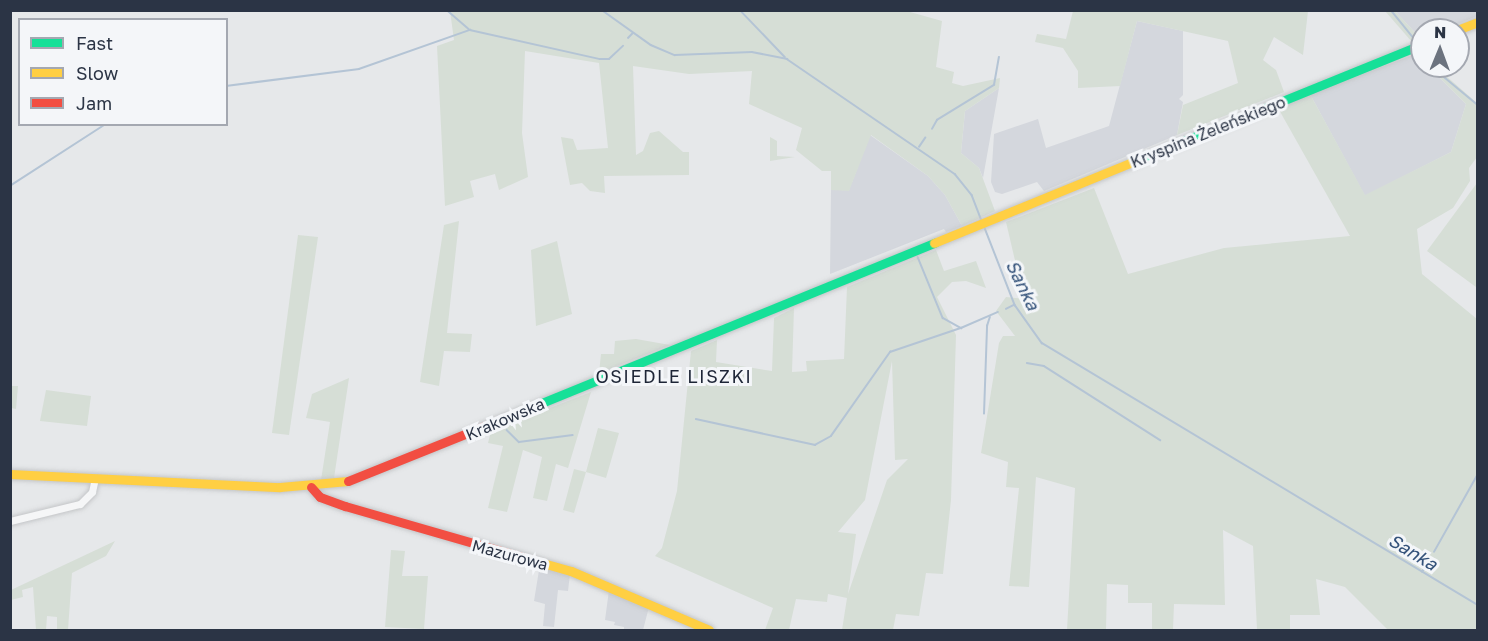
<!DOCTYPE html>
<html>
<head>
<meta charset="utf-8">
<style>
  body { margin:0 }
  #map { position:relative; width:1488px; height:641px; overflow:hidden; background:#e6e8ea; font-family:"Golos Text",sans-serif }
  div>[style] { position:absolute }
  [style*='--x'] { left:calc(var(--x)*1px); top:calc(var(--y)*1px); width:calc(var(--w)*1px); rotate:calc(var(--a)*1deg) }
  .built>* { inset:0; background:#d4d7dd }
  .green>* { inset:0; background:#d6ded6 }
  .stream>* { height:1.5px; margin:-0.75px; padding:0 0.75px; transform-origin:0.75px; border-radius:0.75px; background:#b4c4d5 }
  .roads { filter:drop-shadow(0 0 2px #c4c6c8) drop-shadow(0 0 2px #c4c6c8) }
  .street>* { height:7px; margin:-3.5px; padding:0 3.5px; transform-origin:3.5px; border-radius:3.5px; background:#f5f6f7 }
  .fast>* { height:9px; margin:-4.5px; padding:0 4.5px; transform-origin:4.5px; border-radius:4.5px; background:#16e098 }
  .slow>* { height:9px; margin:-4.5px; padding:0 4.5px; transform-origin:4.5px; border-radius:4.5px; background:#ffcf43 }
  .jam>* { height:9px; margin:-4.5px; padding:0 4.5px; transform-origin:4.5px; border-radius:4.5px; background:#f24e42 }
  span { translate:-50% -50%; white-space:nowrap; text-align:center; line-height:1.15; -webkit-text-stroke:6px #f4f6f9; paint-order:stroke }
  .street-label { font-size:16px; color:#2b3445 }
  .water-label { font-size:18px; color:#34527a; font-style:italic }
  .neighbourhood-label { font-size:18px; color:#1d2536; letter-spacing:1.5px }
  .frame { position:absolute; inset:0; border:12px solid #2b3445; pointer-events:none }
  .legend { position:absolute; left:18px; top:18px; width:210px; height:108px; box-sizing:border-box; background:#f4f6f9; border:2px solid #a4a8b1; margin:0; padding:8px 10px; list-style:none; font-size:18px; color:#2b3445 }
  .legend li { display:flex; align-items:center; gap:12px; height:30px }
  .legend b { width:30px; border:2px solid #a4a8b1 }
  .north { position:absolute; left:1410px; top:18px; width:60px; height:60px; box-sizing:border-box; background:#f4f6f9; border:2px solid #a4a8b1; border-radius:50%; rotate:1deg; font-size:16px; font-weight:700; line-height:24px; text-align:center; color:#2b3445 }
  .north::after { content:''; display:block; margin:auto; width:21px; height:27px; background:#6c737f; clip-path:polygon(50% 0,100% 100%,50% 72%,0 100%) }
</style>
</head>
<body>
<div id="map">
  <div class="built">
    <i style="clip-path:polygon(1395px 11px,1477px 11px,1477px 16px,1443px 30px,1422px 30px,1421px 39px)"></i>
    <i style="clip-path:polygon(1137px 21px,1183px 31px,1183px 95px,1179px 99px,1183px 102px,1177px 135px,1044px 191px,1037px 182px,1002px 194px,995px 192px,991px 182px,994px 134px,1038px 119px,1046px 148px,1109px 126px)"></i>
    <i style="clip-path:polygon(1416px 54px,1422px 66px,1428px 66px,1466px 104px,1451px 152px,1365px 196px,1310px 94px)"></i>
    <i style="clip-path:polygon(999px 88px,983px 178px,979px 168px,961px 153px,965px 111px)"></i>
    <i style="clip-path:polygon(870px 135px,928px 176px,945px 195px,962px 226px,946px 232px,944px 229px,830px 274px,831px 190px,849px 190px)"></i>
    <i style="clip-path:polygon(540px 564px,570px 574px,568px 591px,558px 590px,554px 627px,543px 626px,545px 604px,534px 601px)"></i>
    <i style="clip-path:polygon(609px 590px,649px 607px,643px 630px,624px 630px,624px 627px,614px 625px,615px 622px,605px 620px)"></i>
  </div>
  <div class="green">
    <i style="clip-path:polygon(450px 11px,903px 10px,942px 21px,936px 67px,954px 72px,952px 83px,963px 86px,1000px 78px,999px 88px,965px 111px,961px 153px,979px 168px,995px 211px,962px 226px,945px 195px,928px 176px,871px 135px,849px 191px,831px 190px,831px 171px,822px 171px,796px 150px,802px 128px,749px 104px,752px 71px,689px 74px,633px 66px,636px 155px,643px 151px,650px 133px,659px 131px,683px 152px,689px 152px,689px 175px,604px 176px,605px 193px,590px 191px,582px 183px,570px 185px,561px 137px,573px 139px,577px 150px,608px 148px,599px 63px,525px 51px,522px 133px,528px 177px,499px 190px,495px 174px,470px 181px,474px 197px,445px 206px,437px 46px,454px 40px)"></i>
    <i style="clip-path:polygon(1073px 11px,1073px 10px,1308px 11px,1303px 55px,1274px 37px,1263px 60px,1276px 70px,1284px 92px,1177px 135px,1183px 105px,1238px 83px,1228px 41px,1137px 21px,1120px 86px,1078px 88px,1078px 71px,1063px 48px,1035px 42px,1037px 34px,1066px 39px)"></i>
    <i style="clip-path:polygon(1385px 11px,1395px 11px,1421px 39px,1412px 42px)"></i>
    <i style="clip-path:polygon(1428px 66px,1444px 66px,1445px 75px,1477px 103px,1477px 157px,1469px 168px,1470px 181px,1453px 208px,1417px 229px,1422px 274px,1477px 319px,1477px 630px,1388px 630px,1345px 587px,1316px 579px,1320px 615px,1290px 615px,1290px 630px,1257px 630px,1253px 546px,1223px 530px,1225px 605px,1174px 604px,1173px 630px,1152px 630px,1152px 603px,1128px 603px,1128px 585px,1107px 584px,1106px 630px,1067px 630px,1075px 488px,1036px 477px,1029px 587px,1009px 586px,1019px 488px,1006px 487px,1008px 462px,981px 453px,999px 343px,1003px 336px,1015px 336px,996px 311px,1006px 297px,1024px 299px,1006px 222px,1094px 188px,1128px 274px,1224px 248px,1350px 236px,1278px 108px,1310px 94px,1365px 195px,1451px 152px,1466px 104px)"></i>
    <i style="clip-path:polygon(770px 137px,777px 141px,777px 156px,795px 157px,770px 161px)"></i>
    <i style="clip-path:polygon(1477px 183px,1478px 286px,1476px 287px,1427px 251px)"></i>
    <i style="clip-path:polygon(459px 221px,447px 333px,472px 334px,470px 352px,444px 351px,439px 386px,420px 382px,444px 225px)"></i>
    <i style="clip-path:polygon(298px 235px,318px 237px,289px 435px,272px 433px)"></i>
    <i style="clip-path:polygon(557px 241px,572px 314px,536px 326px,531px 250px)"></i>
    <i style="clip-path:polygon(evenodd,936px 250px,944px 271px,976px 261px,986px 288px,966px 281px,952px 282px,937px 297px,956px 335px,951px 500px,943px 574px,926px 573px,919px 616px,896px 614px,893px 630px,842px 630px,847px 598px,828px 594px,827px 602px,796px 599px,789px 630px,765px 630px,773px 608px,655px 556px,662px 548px,677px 491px,691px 351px,717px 340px,716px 362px,772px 371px,774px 318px,794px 308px,792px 372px,807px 371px,806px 361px,844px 359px,847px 287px,936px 250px,892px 361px,895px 460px,908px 459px,887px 480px,848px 594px,856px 534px,838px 532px,865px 500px,892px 361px)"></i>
    <i style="clip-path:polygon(636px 339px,670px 345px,599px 373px,601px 354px,614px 354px,615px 341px)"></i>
    <i style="clip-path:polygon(349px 378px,334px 478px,321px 480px,330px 422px,306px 418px,312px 394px)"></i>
    <i style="clip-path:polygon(11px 386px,18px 386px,16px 409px,11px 408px)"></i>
    <i style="clip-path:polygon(46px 390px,91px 396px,87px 426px,40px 421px)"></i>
    <i style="clip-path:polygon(591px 392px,568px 468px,556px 464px,547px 501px,533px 498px,542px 457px,523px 450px,507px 512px,488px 508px,503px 446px,488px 443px,491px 431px)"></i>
    <i style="clip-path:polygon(598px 428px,619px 433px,606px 478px,586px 472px,574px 513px,563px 510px,574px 469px,586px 472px)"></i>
    <i style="clip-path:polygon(115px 541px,106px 556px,72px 573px,68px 630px,57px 630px,57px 617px,47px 616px,46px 630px,36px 630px,33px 587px,22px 590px,23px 597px,11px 600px,11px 590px)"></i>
    <i style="clip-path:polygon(391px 550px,405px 551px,402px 576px,428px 576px,424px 629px,385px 627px)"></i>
  </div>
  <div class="stream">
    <i style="--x:447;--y:10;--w:29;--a:41"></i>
    <i style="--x:602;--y:10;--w:60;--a:35.5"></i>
    <i style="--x:651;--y:45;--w:26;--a:23"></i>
    <i style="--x:675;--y:55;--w:77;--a:-2.2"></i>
    <i style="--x:752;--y:52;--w:36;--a:11"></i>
    <i style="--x:787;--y:59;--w:204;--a:34.4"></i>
    <i style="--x:955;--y:174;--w:27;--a:51"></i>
    <i style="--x:972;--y:195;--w:28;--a:69"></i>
    <i style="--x:740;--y:10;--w:65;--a:46.2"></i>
    <i style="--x:1391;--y:10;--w:40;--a:51"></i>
    <i style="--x:628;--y:38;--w:6;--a:-45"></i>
    <i style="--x:1431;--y:66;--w:61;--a:39.7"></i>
    <i style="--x:226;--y:86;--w:134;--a:-7.3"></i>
    <i style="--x:359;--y:69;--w:118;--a:-19.4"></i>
    <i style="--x:470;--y:30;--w:133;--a:12.6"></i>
    <i style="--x:600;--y:59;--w:9;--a:0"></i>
    <i style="--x:609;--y:59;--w:19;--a:-43"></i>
    <i style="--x:932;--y:129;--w:10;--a:-61"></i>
    <i style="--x:937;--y:120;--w:67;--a:-31.6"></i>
    <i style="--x:994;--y:85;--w:28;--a:-80"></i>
    <i style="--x:919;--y:147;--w:11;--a:-56"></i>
    <i style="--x:10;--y:186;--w:114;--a:-32.9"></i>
    <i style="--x:985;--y:228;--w:83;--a:68.7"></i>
    <i style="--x:1015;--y:305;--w:47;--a:54.6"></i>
    <i style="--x:1042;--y:343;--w:509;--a:31"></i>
    <i style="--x:918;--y:257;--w:66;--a:67.7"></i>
    <i style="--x:943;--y:318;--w:21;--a:29"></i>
    <i style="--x:961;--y:328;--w:40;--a:-23.4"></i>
    <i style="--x:1006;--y:309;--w:9;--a:-27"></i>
    <i style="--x:1027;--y:363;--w:17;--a:10"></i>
    <i style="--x:1044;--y:366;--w:138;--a:32.5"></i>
    <i style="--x:984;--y:414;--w:88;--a:-88"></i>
    <i style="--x:987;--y:326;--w:9;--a:-72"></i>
    <i style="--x:696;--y:419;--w:122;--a:12.3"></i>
    <i style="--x:815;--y:445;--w:18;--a:-29"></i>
    <i style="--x:831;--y:436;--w:103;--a:-54.9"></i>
    <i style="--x:890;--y:352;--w:75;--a:-18.7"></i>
    <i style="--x:507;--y:430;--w:17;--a:45"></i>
    <i style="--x:519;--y:442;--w:54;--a:-7.4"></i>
    <i style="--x:1434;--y:552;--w:90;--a:-60.6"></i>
    <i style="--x:1422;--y:572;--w:14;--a:-56"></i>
  </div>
  <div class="roads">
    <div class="street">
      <i style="--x:10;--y:521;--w:72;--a:-13.7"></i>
      <i style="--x:80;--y:504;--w:17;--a:-45"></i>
      <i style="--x:92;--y:492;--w:14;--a:-78"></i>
    </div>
    <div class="fast">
      <i style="--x:1132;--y:162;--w:313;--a:-22.1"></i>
      <i style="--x:527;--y:409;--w:440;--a:-22.2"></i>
    </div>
    <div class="slow">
      <i style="--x:1457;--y:30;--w:22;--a:-21"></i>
      <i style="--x:934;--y:243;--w:214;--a:-22.2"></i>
      <i style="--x:10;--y:474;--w:270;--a:2.8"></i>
      <i style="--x:280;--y:487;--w:68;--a:-5"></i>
      <i style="--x:525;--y:558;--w:48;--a:15.8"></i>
      <i style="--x:571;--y:571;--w:150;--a:23.1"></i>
    </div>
    <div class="jam">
      <i style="--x:348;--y:481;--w:193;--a:-21.9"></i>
      <i style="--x:311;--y:487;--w:13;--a:48"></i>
      <i style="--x:320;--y:497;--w:27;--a:20"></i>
      <i style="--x:345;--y:506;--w:187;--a:16.1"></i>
    </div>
  </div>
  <div class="street-label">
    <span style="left:1208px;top:132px;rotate:-22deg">Kryspina Żeleńskiego</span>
    <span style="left:505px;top:419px;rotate:-23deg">Krakowska</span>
    <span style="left:510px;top:555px;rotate:15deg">Mazurowa</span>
  </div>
  <div class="water-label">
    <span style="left:1023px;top:285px;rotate:64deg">Sanka</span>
    <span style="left:1413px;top:552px;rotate:31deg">Sanka</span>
  </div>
  <div class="neighbourhood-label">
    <span style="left:674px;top:376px">OSIEDLE LISZKI</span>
  </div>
  <div class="frame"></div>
  <ul class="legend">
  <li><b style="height:8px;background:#16e098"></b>Fast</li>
  <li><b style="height:8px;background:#ffcf43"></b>Slow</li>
  <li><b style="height:8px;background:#f24e42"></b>Jam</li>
  </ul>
  <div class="north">N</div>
</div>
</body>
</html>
